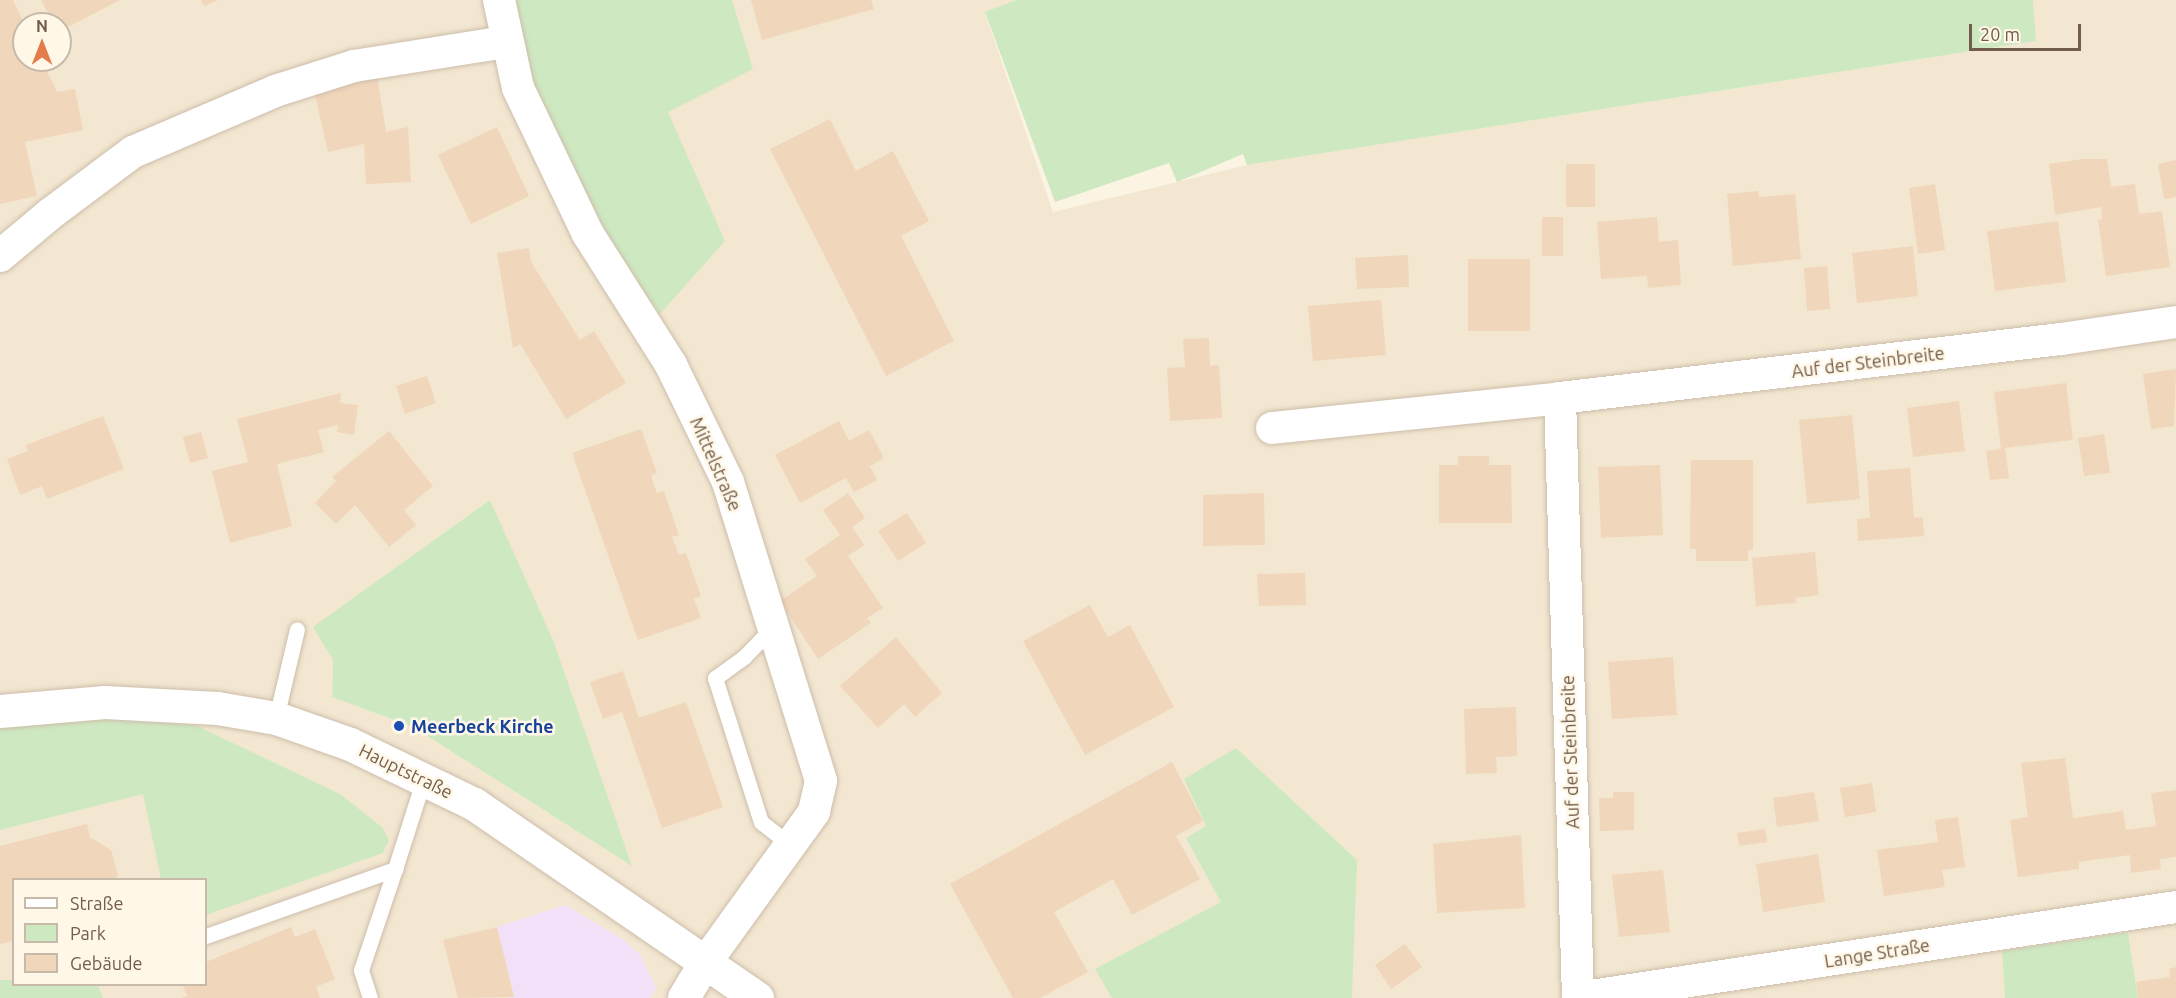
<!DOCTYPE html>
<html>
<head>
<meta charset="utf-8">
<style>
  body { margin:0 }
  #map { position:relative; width:2176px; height:998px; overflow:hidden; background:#fcf4e3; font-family:Ubuntu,sans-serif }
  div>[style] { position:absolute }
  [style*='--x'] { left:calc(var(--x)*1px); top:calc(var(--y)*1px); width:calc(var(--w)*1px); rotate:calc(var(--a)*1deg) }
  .residential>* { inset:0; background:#f3e7d1 }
  .education>* { inset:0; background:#f1e0f8 }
  .green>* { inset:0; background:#cee9c2 }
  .building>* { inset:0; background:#f0d6bb }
  .roads { filter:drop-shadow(0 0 2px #cdbdaa) drop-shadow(0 0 2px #cdbdaa) }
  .service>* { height:15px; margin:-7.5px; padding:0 7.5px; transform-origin:7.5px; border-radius:7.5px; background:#fff }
  .minor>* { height:32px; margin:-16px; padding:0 16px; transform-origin:16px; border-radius:16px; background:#fff }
  .tertiary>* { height:33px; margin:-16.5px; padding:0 16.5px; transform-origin:16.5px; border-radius:16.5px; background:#fff }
  .dots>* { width:16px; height:16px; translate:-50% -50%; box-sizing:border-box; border:3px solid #fff8e9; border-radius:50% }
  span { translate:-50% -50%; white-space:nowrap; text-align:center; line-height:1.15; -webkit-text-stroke:5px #fff8e9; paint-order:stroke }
  .street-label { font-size:18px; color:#735c4a }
  .transit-label { font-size:18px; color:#164399; font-weight:700 }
  .left { translate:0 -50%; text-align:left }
  .legend { position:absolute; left:12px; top:878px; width:195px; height:108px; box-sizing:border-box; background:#fff8e9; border:2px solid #c7baa9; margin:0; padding:8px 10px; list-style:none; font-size:18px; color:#735c4a }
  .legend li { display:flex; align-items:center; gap:12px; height:30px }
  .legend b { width:30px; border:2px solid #c7baa9 }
  .north { position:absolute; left:12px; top:12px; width:60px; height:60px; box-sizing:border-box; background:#fff8e9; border:2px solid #c7baa9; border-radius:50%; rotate:0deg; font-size:16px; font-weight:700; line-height:24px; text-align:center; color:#735c4a }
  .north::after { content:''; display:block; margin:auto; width:21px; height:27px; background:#e37c4a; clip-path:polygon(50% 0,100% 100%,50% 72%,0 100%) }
  .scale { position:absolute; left:1969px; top:24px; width:112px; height:27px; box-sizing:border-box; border:3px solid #735c4a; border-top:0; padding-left:8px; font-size:18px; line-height:21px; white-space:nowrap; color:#735c4a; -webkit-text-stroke:4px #fff8e9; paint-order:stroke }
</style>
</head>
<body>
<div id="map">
  <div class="residential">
    <i style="clip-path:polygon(evenodd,0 0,1016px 0,985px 13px,1053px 212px,1247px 165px,2035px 41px,2033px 0,2176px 0,2176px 998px,2138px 998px,2128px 932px,2003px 951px,2005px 998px,0 998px,0 0,24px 24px,60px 24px,60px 60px,24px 60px,24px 24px,0 0,333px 660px,631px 865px,413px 727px,332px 697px,333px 660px,0 0,14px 880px,206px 880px,206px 984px,14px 984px,14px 880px)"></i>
  </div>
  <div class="education">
    <i style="clip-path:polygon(565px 905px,621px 938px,640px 954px,656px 988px,650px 998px,509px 998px,514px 996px,497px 927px)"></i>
  </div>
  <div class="green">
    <i style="clip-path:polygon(509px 0,732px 0,753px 69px,668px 112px,725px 241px,660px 314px,601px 231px,527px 81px)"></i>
    <i style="clip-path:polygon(1016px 0,2033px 0,2036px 41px,1247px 165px,1243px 154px,1177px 182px,1169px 163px,1055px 202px,985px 12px)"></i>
    <i style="clip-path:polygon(490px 500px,553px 640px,632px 866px,413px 727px,332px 697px,333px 660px,313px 627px)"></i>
    <i style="clip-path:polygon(105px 719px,195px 725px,340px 794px,383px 828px,389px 840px,383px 853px,206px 915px,206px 880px,161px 879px,143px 794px,0 830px,0 728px)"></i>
    <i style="clip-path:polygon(1236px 748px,1357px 860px,1352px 998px,1112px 998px,1095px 969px,1221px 902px,1186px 838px,1206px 826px,1184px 779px)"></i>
    <i style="clip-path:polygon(2128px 932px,2138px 998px,2005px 998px,2002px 951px)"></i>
    <i style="clip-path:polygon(0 980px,13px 980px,14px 984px,98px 985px,103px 998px,0 998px)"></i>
  </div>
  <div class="building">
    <i style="clip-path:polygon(0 0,13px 0,24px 23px,24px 60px,42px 60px,57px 92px,75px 89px,83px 130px,25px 142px,37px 196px,0 204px)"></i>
    <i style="clip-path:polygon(41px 0,120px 0,60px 31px,60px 24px,54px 24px)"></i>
    <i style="clip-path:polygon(201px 0,218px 0,204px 6px)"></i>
    <i style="clip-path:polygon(751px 0,871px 0,874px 9px,762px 40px)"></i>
    <i style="clip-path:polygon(377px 76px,386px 132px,408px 127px,411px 182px,366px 184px,364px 144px,328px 152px,314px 91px)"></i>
    <i style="clip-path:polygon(830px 119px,856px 171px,893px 151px,929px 221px,901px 236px,954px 341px,886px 376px,770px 149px)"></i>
    <i style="clip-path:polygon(497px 127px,529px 196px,471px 224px,438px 155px)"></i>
    <i style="clip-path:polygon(2083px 159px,2107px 159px,2111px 187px,2135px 184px,2139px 214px,2162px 211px,2170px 267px,2106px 276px,2098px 220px,2102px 219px,2101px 207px,2055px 215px,2049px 164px)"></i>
    <i style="clip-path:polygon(2176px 160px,2176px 197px,2164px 199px,2158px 164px)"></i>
    <i style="clip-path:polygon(1566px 164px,1595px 164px,1595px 207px,1566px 207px)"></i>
    <i style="clip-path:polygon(1935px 184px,1945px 250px,1918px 254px,1909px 188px)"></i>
    <i style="clip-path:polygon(1758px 191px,1759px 197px,1795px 194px,1801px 259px,1733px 266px,1727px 194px)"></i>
    <i style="clip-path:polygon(1542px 217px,1563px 217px,1563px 256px,1542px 256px)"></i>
    <i style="clip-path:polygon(1657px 217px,1659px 242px,1678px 240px,1681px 285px,1648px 288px,1647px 276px,1601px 279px,1597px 222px)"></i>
    <i style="clip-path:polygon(2058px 221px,2066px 282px,1995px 291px,1987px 231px)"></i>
    <i style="clip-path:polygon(1913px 246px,1918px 296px,1857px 303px,1852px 253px)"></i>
    <i style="clip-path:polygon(529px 248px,531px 262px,580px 340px,594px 331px,626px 383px,566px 419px,520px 344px,513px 348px,497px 253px)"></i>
    <i style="clip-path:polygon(1408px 255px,1409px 287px,1357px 289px,1355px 258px)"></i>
    <i style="clip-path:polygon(1468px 259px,1530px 259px,1530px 331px,1468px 331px)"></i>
    <i style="clip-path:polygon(1827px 266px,1830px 309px,1807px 311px,1804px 268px)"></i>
    <i style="clip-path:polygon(1381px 300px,1386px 355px,1313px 361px,1308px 306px)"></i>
    <i style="clip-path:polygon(1209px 338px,1210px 366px,1219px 365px,1222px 418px,1170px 421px,1167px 368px,1185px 367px,1183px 339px)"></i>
    <i style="clip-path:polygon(2176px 369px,2174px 426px,2151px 429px,2143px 374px)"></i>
    <i style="clip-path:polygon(427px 376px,436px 403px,405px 414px,396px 386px)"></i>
    <i style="clip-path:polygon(2066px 383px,2073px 440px,2005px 448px,2009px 478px,1990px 480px,1986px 451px,2001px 449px,1994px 392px)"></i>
    <i style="clip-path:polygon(341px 393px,340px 403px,358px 405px,354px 435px,337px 432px,338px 425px,318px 430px,324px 452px,277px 464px,292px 526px,230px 543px,212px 471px,248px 462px,237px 419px)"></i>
    <i style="clip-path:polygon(1959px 401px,1965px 451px,1913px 457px,1907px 408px)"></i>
    <i style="clip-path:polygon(1852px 415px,1860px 499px,1807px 504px,1799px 420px)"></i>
    <i style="clip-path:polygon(103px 416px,124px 469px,47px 499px,42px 486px,20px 495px,7px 459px,28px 451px,26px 445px)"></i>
    <i style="clip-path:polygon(839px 421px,849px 441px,869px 430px,884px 458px,870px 466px,877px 480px,854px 492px,846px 478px,800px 503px,775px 455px)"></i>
    <i style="clip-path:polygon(641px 429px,657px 473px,651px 476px,657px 493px,664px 491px,679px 535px,672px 537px,679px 555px,686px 553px,701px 596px,694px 599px,701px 618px,638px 640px,572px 453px)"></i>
    <i style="clip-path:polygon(389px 431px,433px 486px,404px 510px,416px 525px,389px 547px,355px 505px,336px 524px,315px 503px,336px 481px,332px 477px)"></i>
    <i style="clip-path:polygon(201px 432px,208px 458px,190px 463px,183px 437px)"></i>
    <i style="clip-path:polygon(2104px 434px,2110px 473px,2084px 476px,2078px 438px)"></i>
    <i style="clip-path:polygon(1458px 456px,1489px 456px,1489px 465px,1511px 465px,1512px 523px,1439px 523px,1439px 465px,1458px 465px)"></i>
    <i style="clip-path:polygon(1691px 460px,1753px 460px,1753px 550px,1748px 550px,1748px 561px,1696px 561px,1696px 549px,1690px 549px)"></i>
    <i style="clip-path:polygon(1660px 465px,1663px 535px,1601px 538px,1598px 467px)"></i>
    <i style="clip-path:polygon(1910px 468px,1914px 518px,1923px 517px,1924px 536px,1858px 541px,1857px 519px,1870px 518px,1867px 471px)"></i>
    <i style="clip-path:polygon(848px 493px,865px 518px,852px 527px,864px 545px,848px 556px,883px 608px,867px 618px,871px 623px,818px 659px,780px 601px,817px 576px,805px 559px,840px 535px,823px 510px)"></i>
    <i style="clip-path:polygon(1264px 493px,1265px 545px,1203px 546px,1203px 495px)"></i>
    <i style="clip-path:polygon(907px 513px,926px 543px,898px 561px,878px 531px)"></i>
    <i style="clip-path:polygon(1815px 552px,1819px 595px,1795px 598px,1796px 603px,1756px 606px,1752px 558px)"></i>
    <i style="clip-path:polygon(1305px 573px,1306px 605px,1259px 606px,1257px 574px)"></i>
    <i style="clip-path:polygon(1090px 605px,1108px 637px,1130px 625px,1174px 707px,1085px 755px,1023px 641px)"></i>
    <i style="clip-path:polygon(896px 637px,942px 693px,915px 717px,904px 704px,878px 728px,840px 686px)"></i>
    <i style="clip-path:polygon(1673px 657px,1677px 715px,1612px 719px,1608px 662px)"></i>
    <i style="clip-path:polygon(623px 671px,639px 718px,686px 702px,723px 807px,662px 828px,622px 712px,603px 719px,590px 682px)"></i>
    <i style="clip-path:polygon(1516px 707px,1517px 756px,1496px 757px,1497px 773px,1466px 774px,1464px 709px)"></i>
    <i style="clip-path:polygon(2065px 758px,2073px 818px,2123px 811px,2126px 830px,2156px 826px,2151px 793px,2176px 790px,2176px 857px,2160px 859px,2161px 869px,2131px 873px,2130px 855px,2079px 862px,2079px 869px,2018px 877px,2010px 820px,2028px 817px,2021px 763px)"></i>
    <i style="clip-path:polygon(1172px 762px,1203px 821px,1176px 836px,1200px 879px,1132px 915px,1113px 879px,1054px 912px,1088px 972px,1040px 998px,1013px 998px,950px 884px)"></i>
    <i style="clip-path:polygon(1872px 783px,1876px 812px,1845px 817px,1840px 788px)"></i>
    <i style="clip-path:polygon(1613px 792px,1634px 792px,1634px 830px,1600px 831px,1599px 798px,1613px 798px)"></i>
    <i style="clip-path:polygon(1814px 792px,1819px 821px,1777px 827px,1773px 798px)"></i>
    <i style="clip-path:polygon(1958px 817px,1965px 867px,1942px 870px,1945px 887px,1884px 896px,1877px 850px,1938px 842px,1935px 820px)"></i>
    <i style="clip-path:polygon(87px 824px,90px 837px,111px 850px,118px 875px,115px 880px,14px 880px,14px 941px,0 944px,0 846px)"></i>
    <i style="clip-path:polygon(1765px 829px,1767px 842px,1739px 846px,1737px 833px)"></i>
    <i style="clip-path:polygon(1521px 835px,1525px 908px,1437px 913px,1433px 844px)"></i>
    <i style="clip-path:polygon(1818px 854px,1825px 902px,1763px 912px,1756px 864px)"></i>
    <i style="clip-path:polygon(1663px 870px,1670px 932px,1619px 937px,1612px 875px)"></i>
    <i style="clip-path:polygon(291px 927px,295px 937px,315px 929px,335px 979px,316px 987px,320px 998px,181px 998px,187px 996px,182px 984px,206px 984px,206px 962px)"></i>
    <i style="clip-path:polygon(497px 927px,514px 997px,458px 998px,443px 940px)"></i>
    <i style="clip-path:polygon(1405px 944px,1422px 967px,1391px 989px,1375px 965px)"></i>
    <i style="clip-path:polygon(2176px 967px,2176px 998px,2138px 998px,2136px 982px,2170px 977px,2169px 969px)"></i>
  </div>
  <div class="roads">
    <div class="service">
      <i style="--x:774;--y:626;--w:43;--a:134.1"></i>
      <i style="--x:744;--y:657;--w:36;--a:144"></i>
      <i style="--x:715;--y:678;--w:151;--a:72.3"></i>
      <i style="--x:761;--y:822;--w:37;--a:38"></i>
      <i style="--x:276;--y:718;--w:91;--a:-76.7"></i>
      <i style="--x:206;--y:936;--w:201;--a:-19.5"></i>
      <i style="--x:395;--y:869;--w:96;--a:-72.3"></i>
      <i style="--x:370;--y:998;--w:29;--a:-108"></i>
      <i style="--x:361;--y:970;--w:107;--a:-71.4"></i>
    </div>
    <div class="minor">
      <i style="--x:499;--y:0;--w:90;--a:77.8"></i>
      <i style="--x:518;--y:88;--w:162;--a:64.4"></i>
      <i style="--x:588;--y:234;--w:155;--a:57.6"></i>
      <i style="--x:671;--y:365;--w:130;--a:64"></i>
      <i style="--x:728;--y:482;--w:313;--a:72.7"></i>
      <i style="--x:821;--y:781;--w:32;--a:103"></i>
      <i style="--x:814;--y:812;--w:186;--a:125.8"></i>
      <i style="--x:705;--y:963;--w:41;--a:121"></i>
      <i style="--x:0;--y:256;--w:65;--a:-40"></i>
      <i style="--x:50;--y:214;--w:104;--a:-36.8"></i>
      <i style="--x:133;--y:152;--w:155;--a:-23.2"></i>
      <i style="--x:275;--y:91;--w:83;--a:-17.6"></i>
      <i style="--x:354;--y:66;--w:154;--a:-9"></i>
      <i style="--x:1560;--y:398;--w:600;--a:88.28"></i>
      <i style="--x:1578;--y:998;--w:605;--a:-8.65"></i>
      <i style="--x:1272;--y:428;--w:290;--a:-5.9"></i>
      <i style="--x:1560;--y:398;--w:504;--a:-6.72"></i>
      <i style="--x:2061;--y:339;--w:116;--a:-8.4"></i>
    </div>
    <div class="tertiary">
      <i style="--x:0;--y:711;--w:105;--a:-4.9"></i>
      <i style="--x:105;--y:702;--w:112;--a:3.1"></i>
      <i style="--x:217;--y:708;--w:60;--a:9.6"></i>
      <i style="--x:276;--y:718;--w:78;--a:19.4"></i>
      <i style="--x:350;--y:744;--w:138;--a:25.8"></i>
      <i style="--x:474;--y:804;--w:343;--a:34.4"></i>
    </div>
  </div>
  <div class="dots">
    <i style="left:399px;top:726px;background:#1a4fb4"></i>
  </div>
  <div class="street-label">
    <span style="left:1868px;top:362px;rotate:-7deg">Auf der Steinbreite</span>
    <span style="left:716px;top:464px;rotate:66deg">Mittelstraße</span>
    <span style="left:1570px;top:752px;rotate:-92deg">Auf der Steinbreite</span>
    <span style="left:406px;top:771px;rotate:26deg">Hauptstraße</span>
    <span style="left:1877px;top:953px;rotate:-9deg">Lange Straße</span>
  </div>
  <div class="transit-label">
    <span class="left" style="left:411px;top:726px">Meerbeck Kirche</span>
  </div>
  <ul class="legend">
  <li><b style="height:8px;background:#fff"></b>Straße</li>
  <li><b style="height:16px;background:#cee9c2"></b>Park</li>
  <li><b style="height:16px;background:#f0d6bb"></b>Gebäude</li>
  </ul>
  <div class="north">N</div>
  <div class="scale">20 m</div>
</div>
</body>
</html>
